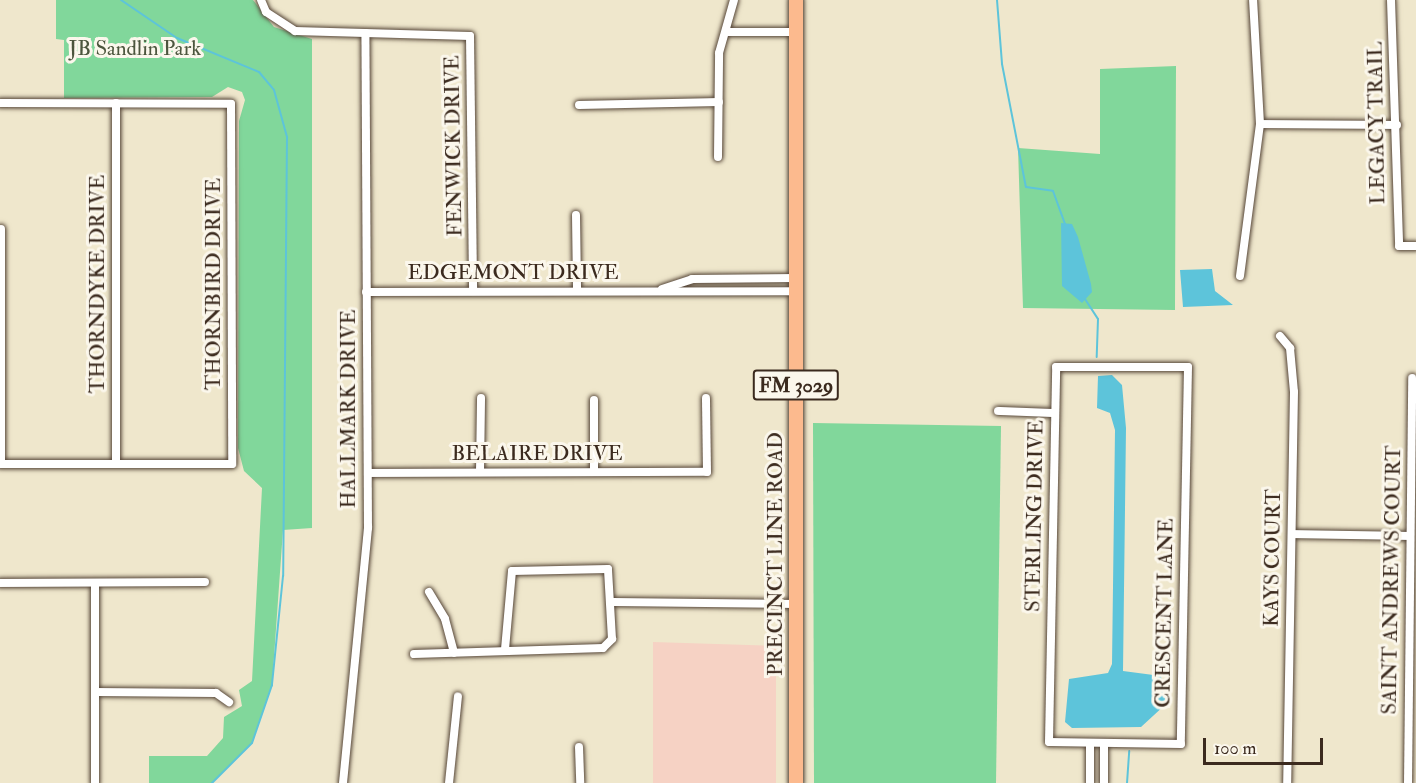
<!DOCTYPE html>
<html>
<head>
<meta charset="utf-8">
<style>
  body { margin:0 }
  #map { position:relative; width:1416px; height:783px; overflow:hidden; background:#efe7cc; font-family:"IM FELL Double Pica",serif }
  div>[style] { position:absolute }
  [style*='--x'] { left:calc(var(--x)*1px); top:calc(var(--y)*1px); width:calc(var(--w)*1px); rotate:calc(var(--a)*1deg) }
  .built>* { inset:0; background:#f6d2c4 }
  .green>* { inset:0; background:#81d79b }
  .water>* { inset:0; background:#5dc4da }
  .stream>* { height:2px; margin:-1px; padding:0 1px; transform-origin:1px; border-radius:1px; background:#5dc4da }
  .roads { filter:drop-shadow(0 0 2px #564638) drop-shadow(0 0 2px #564638) }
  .street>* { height:8px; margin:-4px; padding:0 4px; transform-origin:4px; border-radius:4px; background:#fff }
  .primary>* { height:14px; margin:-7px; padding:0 7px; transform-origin:7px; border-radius:7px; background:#fcba8e }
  span { translate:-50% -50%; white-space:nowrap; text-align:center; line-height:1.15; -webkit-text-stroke:6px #fbf7ec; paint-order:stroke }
  .shield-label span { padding:2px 4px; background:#fbf7ec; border:2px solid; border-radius:4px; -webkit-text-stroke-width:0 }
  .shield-label { font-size:20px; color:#3b2a1e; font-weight:700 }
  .park-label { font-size:21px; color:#4c553d }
  .street-label { font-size:21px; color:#3b2a1e }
  .scale { position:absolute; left:1203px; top:738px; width:120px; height:27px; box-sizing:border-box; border:3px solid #3b2a1e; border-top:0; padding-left:8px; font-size:18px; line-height:21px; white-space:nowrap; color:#3b2a1e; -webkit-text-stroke:4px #fbf7ec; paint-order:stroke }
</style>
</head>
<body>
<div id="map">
  <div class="built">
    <i style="clip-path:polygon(653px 642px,776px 646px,776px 783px,653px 783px)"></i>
  </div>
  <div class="green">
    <i style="clip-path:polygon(56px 0,253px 0,274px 27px,312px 39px,312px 528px,283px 530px,272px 685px,252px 743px,212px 783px,149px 783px,149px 756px,207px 756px,223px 738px,224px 717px,242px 706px,239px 690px,252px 681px,262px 488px,244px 471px,238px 448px,239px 121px,245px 100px,242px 92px,228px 87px,212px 97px,64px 98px,64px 40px,56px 39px)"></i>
    <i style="clip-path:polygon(1176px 66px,1175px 310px,1023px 308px,1018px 148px,1100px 154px,1100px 69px)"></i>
    <i style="clip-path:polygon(813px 423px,1001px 426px,996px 783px,814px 783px)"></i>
  </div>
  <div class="water">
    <i style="clip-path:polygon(1061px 223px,1072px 224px,1078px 237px,1091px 284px,1092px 292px,1082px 303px,1062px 286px)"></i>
    <i style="clip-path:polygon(1212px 269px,1215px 291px,1233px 305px,1183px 307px,1180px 270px)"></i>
    <i style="clip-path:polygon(1112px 375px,1122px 385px,1126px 428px,1123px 671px,1161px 676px,1166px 704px,1141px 727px,1072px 728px,1065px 722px,1069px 679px,1108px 673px,1112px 664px,1115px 430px,1110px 413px,1097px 408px,1098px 376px)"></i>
  </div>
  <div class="stream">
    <i style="--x:121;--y:0;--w:68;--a:34.2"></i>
    <i style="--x:177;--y:38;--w:89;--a:22.5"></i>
    <i style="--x:259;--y:72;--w:23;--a:50"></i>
    <i style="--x:274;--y:90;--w:49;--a:74.5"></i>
    <i style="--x:287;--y:137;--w:439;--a:90.5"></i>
    <i style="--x:283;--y:576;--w:110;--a:95.8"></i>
    <i style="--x:272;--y:685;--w:61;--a:109"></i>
    <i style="--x:252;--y:743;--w:57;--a:135"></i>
    <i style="--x:997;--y:0;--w:64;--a:85.5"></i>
    <i style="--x:1002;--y:64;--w:125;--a:79"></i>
    <i style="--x:1026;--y:187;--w:27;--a:8"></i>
    <i style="--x:1053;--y:191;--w:35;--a:70"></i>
    <i style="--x:1085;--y:299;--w:24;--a:57"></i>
    <i style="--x:1098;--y:319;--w:38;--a:92"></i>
    <i style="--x:1127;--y:783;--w:32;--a:-86"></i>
  </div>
  <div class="roads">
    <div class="street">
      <i style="--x:261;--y:0;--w:13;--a:67"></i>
      <i style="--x:266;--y:12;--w:35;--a:33"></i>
      <i style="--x:295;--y:31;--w:175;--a:1.6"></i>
      <i style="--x:470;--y:36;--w:255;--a:89.3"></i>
      <i style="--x:1391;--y:0;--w:246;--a:88.1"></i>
      <i style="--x:1399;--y:246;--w:17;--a:0"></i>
      <i style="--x:726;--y:32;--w:70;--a:0"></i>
      <i style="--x:0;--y:103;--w:231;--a:0.2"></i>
      <i style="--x:231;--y:104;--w:360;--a:89.8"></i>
      <i style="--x:232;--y:464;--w:232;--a:180"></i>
      <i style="--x:579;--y:105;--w:140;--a:-1.2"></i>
      <i style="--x:1260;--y:124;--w:137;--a:0.4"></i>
      <i style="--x:718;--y:157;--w:104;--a:-89.4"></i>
      <i style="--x:719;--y:53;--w:55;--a:-74.2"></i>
      <i style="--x:576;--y:215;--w:76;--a:89.2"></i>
      <i style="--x:1;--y:229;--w:235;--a:90"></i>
      <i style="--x:1240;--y:276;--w:153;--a:-82.5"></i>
      <i style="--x:1260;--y:124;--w:124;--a:-93.2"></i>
      <i style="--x:662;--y:289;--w:32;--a:-18"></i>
      <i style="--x:692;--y:279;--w:104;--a:-0.6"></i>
      <i style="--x:366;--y:292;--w:430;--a:-0.1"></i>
      <i style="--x:1280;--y:336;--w:16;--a:50"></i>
      <i style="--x:1290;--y:348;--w:44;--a:84.8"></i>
      <i style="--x:1294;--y:392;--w:391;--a:91"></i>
      <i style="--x:1056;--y:367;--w:132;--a:0"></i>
      <i style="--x:1188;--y:367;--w:377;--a:91.1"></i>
      <i style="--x:1181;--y:744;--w:132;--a:-179.1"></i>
      <i style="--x:1049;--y:742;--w:375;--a:-88.9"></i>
      <i style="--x:594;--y:400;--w:72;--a:90"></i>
      <i style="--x:998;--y:411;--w:57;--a:2"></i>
      <i style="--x:116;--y:464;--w:361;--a:-90"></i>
      <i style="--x:480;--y:472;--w:74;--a:-89.2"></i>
      <i style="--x:368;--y:473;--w:339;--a:-0.2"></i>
      <i style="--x:707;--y:472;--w:74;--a:-90.8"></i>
      <i style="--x:1292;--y:534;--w:116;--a:1"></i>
      <i style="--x:0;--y:583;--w:205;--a:-0.3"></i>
      <i style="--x:429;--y:592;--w:31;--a:59"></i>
      <i style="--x:445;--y:619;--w:35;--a:75"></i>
      <i style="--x:613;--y:602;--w:184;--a:0.6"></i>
      <i style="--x:414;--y:654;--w:189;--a:-1.8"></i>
      <i style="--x:603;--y:648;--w:13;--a:-45"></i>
      <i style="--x:612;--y:639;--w:70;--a:-93.3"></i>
      <i style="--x:608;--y:569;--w:96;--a:178.8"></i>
      <i style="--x:512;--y:571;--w:79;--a:95.1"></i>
      <i style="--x:95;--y:692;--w:121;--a:0.5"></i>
      <i style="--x:216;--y:693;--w:16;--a:35"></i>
      <i style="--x:579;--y:747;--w:36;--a:88"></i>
      <i style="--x:95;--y:783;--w:200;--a:-90"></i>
      <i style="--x:343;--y:783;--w:256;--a:-84.4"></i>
      <i style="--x:368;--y:528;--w:495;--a:-90.3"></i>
      <i style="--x:449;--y:783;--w:87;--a:-84.1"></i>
      <i style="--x:1090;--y:783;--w:40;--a:-90"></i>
      <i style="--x:1104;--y:783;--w:40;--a:-90"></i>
      <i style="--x:1408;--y:783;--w:405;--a:-89.4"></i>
    </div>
    <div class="primary">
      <i style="--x:796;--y:0;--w:783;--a:90"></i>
    </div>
  </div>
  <div class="shield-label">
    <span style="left:796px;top:385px">FM 3029</span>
  </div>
  <div class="park-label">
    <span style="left:135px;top:49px">JB Sandlin Park</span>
  </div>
  <div class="street-label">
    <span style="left:1377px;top:123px;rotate:-91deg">LEGACY TRAIL</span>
    <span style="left:454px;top:146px;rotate:-91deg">FENWICK DRIVE</span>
    <span style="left:513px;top:273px">EDGEMONT DRIVE</span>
    <span style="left:98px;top:284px;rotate:-90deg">THORNDYKE DRIVE</span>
    <span style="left:214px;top:284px;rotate:-90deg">THORNBIRD DRIVE</span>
    <span style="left:349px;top:409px;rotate:-90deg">HALLMARK DRIVE</span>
    <span style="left:537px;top:454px">BELAIRE DRIVE</span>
    <span style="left:1035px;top:516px;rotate:-89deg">STERLING DRIVE</span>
    <span style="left:776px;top:554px;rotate:-90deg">PRECINCT LINE ROAD</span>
    <span style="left:1273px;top:558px;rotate:-89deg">KAYS COURT</span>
    <span style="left:1392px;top:580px;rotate:-89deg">SAINT ANDREWS COURT</span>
    <span style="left:1165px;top:613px;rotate:-89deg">CRESCENT LANE</span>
  </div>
  <div class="scale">100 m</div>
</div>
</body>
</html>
